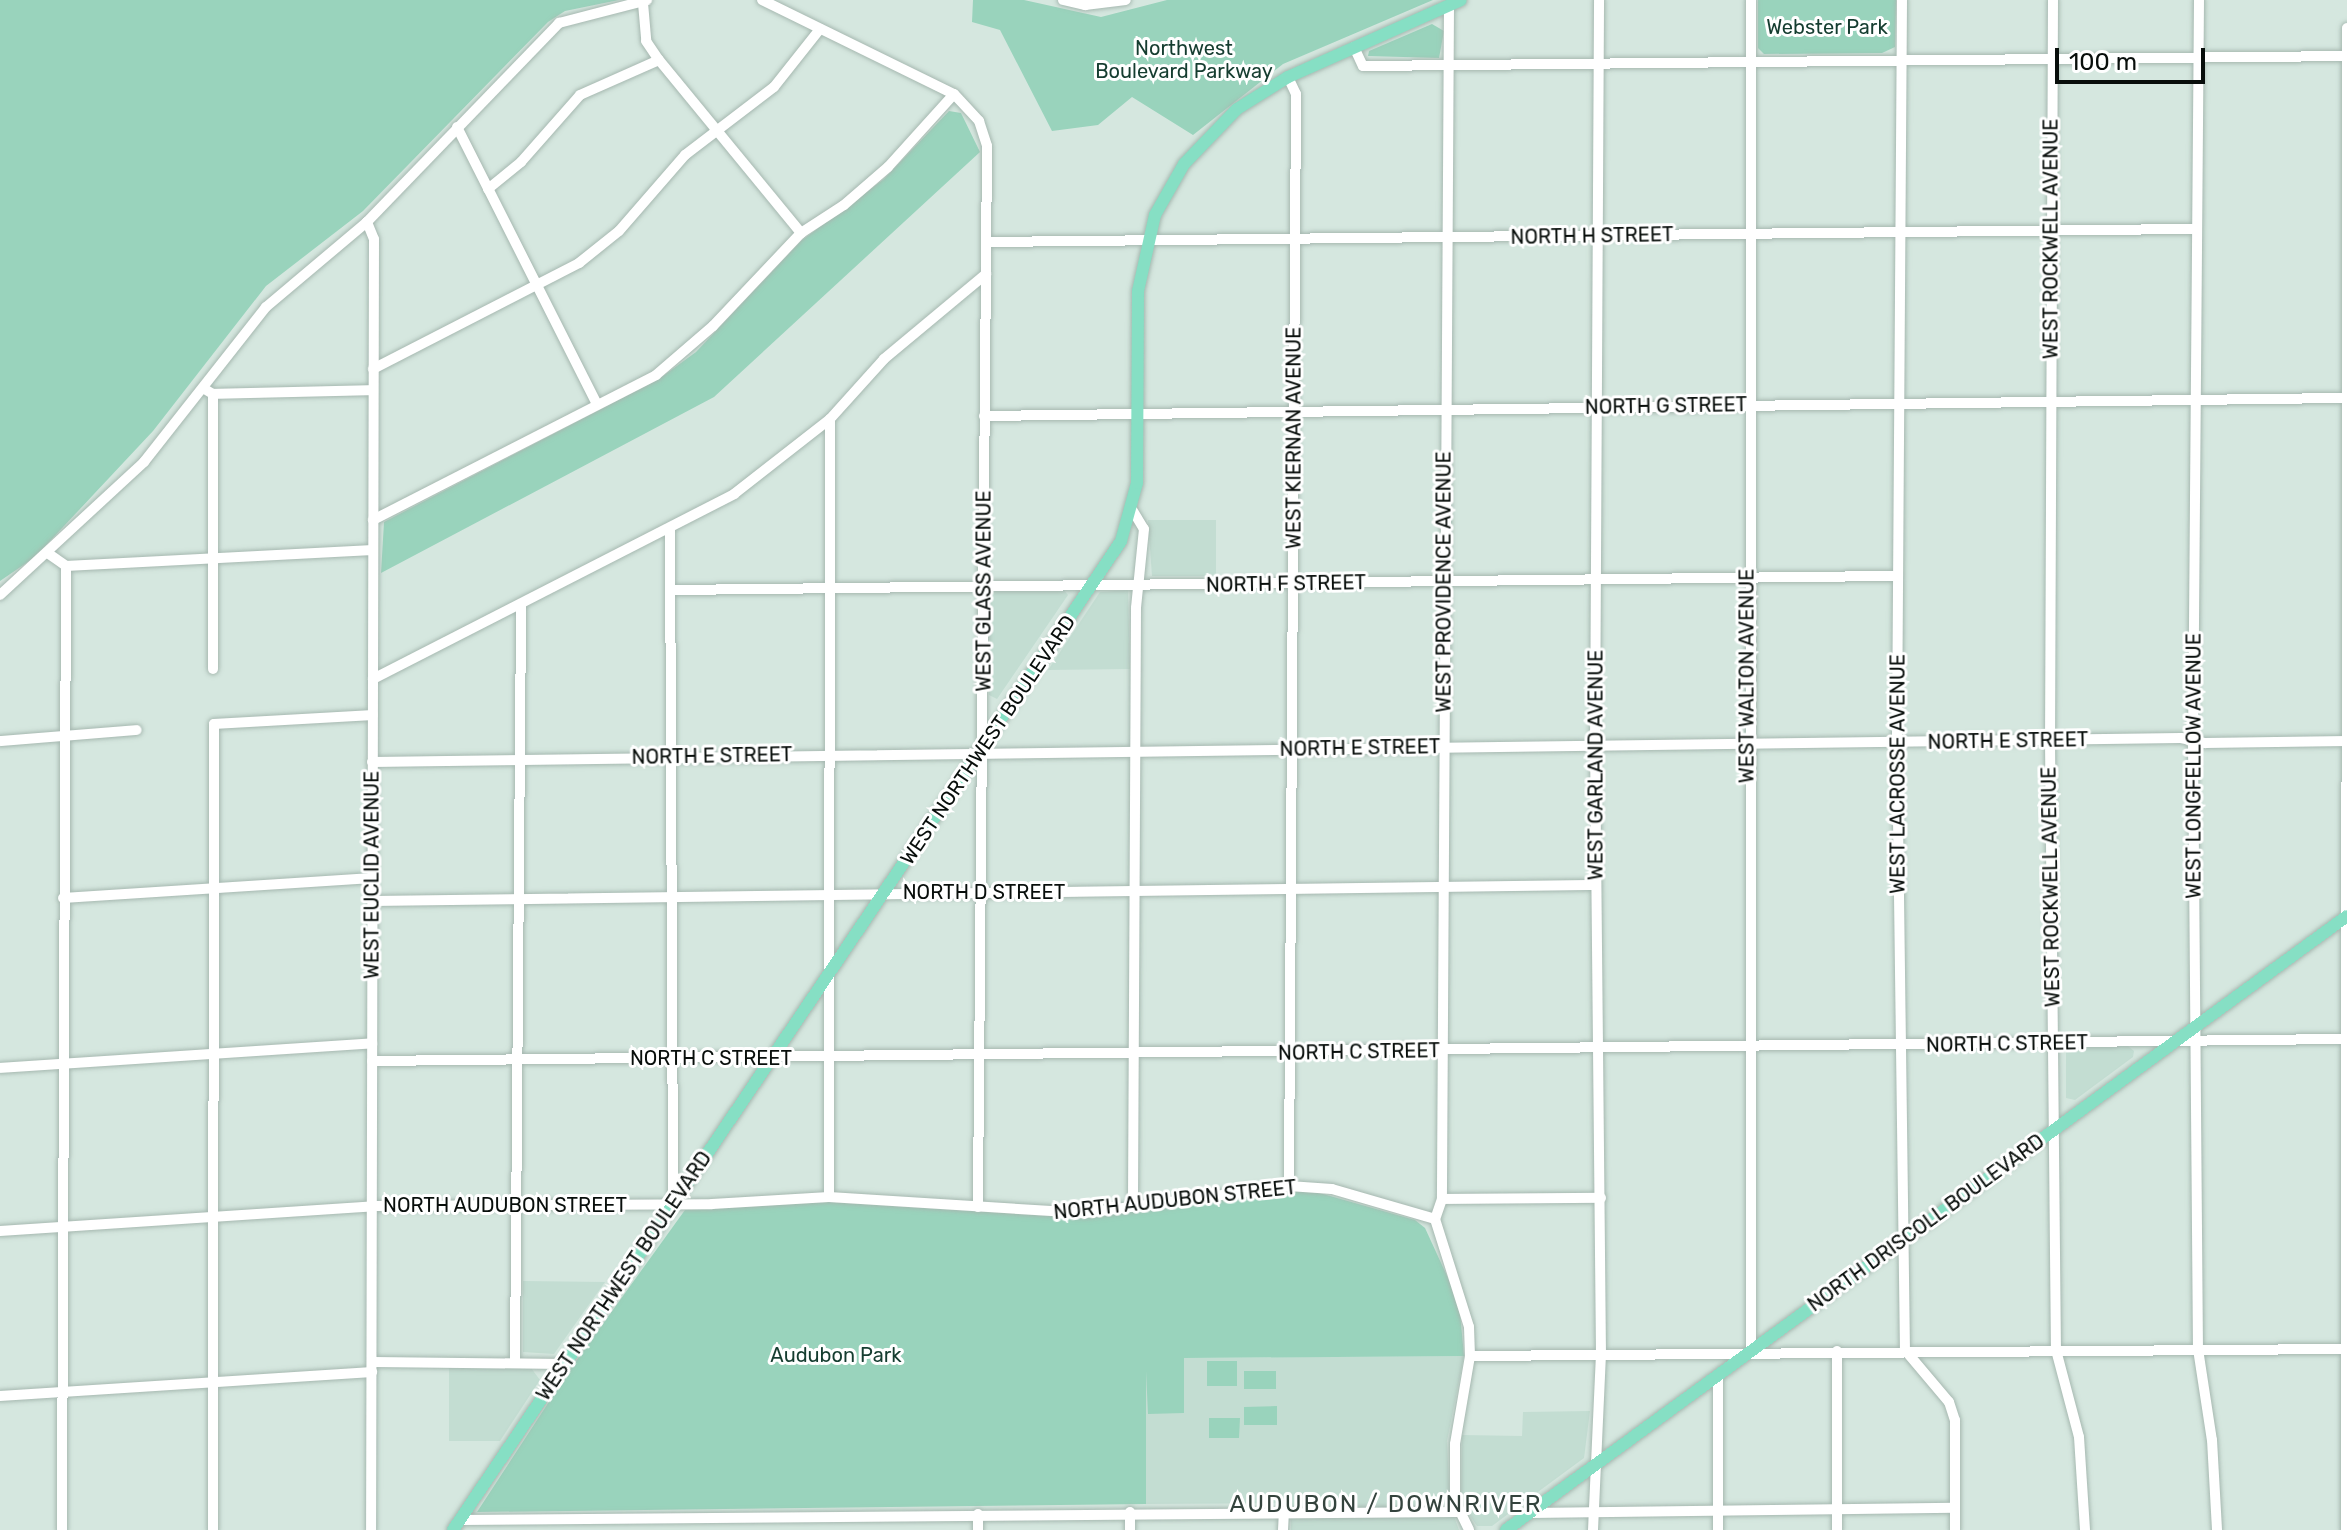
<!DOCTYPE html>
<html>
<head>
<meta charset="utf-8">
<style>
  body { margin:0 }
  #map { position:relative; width:2347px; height:1530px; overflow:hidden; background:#d5e7df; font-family:Rubik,sans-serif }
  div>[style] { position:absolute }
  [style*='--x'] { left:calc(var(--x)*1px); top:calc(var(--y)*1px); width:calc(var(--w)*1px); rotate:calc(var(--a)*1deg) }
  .built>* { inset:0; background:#c3ddd2 }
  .green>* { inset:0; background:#99d3bc }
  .roads { filter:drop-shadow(0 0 2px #a6b8b0) drop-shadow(0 0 2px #a6b8b0) }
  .minor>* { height:10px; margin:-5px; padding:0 5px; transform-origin:5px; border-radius:5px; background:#fff }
  .major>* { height:12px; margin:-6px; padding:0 6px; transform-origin:6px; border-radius:6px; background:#86dfc4 }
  span { translate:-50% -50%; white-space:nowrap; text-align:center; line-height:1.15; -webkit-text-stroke:6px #fff; paint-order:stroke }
  .park-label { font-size:20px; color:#153d30 }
  .street-label { font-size:20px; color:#080e0b }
  .quarter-label { font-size:24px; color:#34433d; letter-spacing:2px }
  .scale { position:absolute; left:2055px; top:48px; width:150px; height:36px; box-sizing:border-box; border:4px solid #080e0b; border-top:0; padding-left:10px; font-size:24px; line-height:28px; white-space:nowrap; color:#080e0b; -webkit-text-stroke:6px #fff; paint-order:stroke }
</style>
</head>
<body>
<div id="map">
  <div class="built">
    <i style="clip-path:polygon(1148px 520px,1216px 520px,1216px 576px,1152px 576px)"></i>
    <i style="clip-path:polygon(1128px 590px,1130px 669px,1048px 670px,1100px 592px)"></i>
    <i style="clip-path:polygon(995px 591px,1064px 590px,1068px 595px,997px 699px,989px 695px,990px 596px)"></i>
    <i style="clip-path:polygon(2128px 1046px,2134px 1051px,2133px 1057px,2075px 1100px,2066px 1098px,2066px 1048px)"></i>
    <i style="clip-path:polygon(523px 1281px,605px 1282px,554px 1354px,523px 1352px)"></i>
    <i style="clip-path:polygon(1464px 1356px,1447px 1441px,1450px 1506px,1459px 1530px,1291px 1530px,1291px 1503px,1146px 1504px,1146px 1358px)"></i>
    <i style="clip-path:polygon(449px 1368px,531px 1368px,540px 1380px,500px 1441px,449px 1441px)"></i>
    <i style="clip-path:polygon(1590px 1411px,1584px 1458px,1492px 1526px,1477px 1526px,1461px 1502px,1462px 1435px,1522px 1436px,1523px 1412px)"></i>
  </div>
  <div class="green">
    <i style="clip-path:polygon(0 0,619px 0,565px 11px,548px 22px,363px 211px,266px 286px,153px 431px,35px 557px,0 581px)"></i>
    <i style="clip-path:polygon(973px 0,1024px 0,1101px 17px,1167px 0,1433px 0,1283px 64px,1193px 135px,1132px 97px,1098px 125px,1052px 131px,1000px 30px,972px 22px)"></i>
    <i style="clip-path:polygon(1758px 0,1896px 0,1895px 47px,1882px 53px,1764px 54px,1758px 48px)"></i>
    <i style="clip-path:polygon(1432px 24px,1444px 31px,1439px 58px,1368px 56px,1369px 51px)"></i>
    <i style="clip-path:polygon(949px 111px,961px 113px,980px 152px,714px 397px,381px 573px,384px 522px,659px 379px,696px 352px,801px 241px,884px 179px)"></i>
    <i style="clip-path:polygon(1309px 1190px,1415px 1220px,1425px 1228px,1459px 1302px,1464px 1356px,1184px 1358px,1184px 1413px,1148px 1414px,1146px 1371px,1146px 1504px,477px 1512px,571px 1368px,685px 1210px,828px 1202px,1065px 1217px)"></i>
    <i style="clip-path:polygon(1207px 1361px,1237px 1361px,1237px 1386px,1207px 1386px)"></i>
    <i style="clip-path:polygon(1244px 1371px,1276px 1371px,1276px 1389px,1244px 1389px)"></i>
    <i style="clip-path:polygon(1277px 1406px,1277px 1425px,1244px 1425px,1244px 1407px)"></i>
    <i style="clip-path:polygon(1209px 1418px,1240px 1418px,1239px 1438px,1209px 1438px)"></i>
  </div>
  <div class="roads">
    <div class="minor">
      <i style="--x:762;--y:0;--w:214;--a:26.1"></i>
      <i style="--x:954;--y:94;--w:37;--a:47"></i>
      <i style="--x:979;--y:121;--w:26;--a:72"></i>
      <i style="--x:987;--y:146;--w:1061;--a:90.49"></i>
      <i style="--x:1063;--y:0;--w:23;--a:13"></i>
      <i style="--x:1085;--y:5;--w:41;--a:-7"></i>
      <i style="--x:1902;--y:0;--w:742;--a:90.39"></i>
      <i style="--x:1897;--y:742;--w:608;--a:89.25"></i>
      <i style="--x:1905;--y:1350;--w:68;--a:49.8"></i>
      <i style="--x:1949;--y:1402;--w:19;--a:72"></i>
      <i style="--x:1955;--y:1420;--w:110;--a:90"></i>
      <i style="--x:2053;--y:0;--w:741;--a:90.23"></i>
      <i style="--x:2050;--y:741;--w:609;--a:89.44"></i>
      <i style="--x:2056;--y:1350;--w:90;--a:75.2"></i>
      <i style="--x:2079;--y:1437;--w:93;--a:86.3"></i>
      <i style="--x:2199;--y:0;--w:741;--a:90.46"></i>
      <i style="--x:2193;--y:741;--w:608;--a:89.53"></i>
      <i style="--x:2198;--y:1349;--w:92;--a:81.3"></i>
      <i style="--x:2212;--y:1440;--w:90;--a:86.8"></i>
      <i style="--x:643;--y:3;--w:38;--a:85"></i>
      <i style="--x:646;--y:41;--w:23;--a:56"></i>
      <i style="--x:659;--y:60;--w:224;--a:50.6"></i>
      <i style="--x:1449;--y:6;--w:1193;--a:90.34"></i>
      <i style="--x:1442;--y:1199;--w:21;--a:109"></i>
      <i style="--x:1435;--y:1219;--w:113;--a:72.5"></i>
      <i style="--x:1469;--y:1327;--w:29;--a:88"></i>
      <i style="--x:1470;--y:1356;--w:89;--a:99.7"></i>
      <i style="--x:1455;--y:1444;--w:57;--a:90"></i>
      <i style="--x:1455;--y:1501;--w:32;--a:64"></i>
      <i style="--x:1354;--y:47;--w:21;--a:65"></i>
      <i style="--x:1363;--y:66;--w:984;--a:-0.58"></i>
      <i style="--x:1288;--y:77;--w:19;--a:65"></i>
      <i style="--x:1296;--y:94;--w:1092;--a:90.37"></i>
      <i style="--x:457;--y:127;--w:310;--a:63.2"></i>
      <i style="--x:488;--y:189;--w:43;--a:-39.3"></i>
      <i style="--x:521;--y:162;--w:89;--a:-48.6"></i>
      <i style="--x:580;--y:95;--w:86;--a:-23.9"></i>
      <i style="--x:367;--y:222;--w:18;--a:68"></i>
      <i style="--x:374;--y:239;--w:1291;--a:90.13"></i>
      <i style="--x:987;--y:242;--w:1210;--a:-0.62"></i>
      <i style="--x:373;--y:369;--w:232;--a:-27.2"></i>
      <i style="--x:579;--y:263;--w:51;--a:-38.7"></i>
      <i style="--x:619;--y:231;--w:101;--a:-49"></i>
      <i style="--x:685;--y:155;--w:112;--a:-37.4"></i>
      <i style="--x:774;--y:87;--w:74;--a:-51.6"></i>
      <i style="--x:203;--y:388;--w:12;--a:31"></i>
      <i style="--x:213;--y:394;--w:275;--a:90"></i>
      <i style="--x:213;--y:394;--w:160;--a:-1.4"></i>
      <i style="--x:984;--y:416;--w:1363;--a:-0.76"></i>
      <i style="--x:1133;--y:511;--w:21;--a:59"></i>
      <i style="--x:1144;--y:529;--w:79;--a:95.8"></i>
      <i style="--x:1136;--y:608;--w:599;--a:90.29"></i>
      <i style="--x:373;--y:520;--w:318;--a:-27.1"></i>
      <i style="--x:656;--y:375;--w:75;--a:-40.7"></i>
      <i style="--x:713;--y:326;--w:128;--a:-46.6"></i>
      <i style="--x:801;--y:233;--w:51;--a:-33.1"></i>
      <i style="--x:844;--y:205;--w:58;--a:-40.8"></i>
      <i style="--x:888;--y:167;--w:98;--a:-47.9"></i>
      <i style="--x:670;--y:530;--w:674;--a:89.74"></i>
      <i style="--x:49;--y:554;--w:21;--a:35"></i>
      <i style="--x:66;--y:566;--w:964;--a:90.24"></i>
      <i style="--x:66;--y:566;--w:307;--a:-3"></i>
      <i style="--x:674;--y:590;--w:1224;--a:-0.66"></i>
      <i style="--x:0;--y:595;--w:196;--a:-42.7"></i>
      <i style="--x:144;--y:462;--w:197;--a:-51.8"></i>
      <i style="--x:266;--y:307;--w:132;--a:-40.1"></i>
      <i style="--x:367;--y:222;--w:277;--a:-46"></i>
      <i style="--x:559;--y:23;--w:91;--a:-14.6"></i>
      <i style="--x:373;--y:679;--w:406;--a:-27.1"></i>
      <i style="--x:734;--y:494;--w:122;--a:-38"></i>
      <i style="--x:830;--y:419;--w:81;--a:-48"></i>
      <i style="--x:884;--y:359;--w:133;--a:-39.8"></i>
      <i style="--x:0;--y:741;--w:137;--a:-4.6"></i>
      <i style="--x:372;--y:762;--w:1809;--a:-0.76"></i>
      <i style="--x:2181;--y:738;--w:25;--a:12"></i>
      <i style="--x:2205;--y:743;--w:142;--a:-0.8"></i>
      <i style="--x:63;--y:898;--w:310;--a:-3.7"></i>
      <i style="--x:372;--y:901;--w:1224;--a:-0.75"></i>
      <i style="--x:372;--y:1061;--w:1975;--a:-0.64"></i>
      <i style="--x:0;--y:1068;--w:373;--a:-3.8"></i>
      <i style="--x:829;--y:1197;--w:778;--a:-89.93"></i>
      <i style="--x:1442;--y:1199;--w:159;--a:-0.4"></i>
      <i style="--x:0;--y:1231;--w:375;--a:-3.8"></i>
      <i style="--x:374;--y:1206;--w:338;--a:-0.3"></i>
      <i style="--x:712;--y:1204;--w:117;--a:-3.4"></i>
      <i style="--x:829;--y:1197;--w:256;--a:3.6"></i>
      <i style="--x:1085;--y:1213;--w:206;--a:-7.5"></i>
      <i style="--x:1289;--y:1186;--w:43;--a:4"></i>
      <i style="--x:1332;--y:1189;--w:107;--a:16.2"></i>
      <i style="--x:1837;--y:1351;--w:179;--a:90"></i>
      <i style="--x:1751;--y:1352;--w:1352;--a:-90"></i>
      <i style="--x:1470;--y:1356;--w:877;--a:-0.46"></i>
      <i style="--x:515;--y:1361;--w:755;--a:-89.54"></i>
      <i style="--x:374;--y:1362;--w:190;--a:0.6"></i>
      <i style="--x:1718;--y:1376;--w:154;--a:90"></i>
      <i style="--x:0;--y:1396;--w:373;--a:-3.7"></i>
      <i style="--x:1130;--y:1512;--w:18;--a:90"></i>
      <i style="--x:1530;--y:1513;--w:425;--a:-0.7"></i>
      <i style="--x:460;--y:1520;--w:997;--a:-0.46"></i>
      <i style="--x:213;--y:1530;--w:806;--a:-89.93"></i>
      <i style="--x:214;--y:724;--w:159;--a:-3.2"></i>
      <i style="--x:978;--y:1530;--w:16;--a:-90"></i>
      <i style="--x:1283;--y:1530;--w:18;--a:-87"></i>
      <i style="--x:1593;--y:1530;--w:175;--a:-87.4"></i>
      <i style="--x:1601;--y:1355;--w:609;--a:-90.56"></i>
      <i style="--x:1595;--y:746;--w:746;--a:-89.69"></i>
      <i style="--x:2346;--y:1530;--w:1502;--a:-89.96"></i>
    </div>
    <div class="major">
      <i style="--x:453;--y:1530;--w:1193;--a:-55.96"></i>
      <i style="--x:1121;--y:541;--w:60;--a:-74.6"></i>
      <i style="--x:1137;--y:483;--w:192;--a:-89.7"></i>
      <i style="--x:1138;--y:291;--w:78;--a:-77.4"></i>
      <i style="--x:1155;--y:215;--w:59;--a:-60.4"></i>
      <i style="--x:1184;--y:164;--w:76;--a:-46.1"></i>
      <i style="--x:1237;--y:109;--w:60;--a:-32.1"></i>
      <i style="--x:1288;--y:77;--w:189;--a:-24"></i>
      <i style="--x:1506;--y:1530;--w:1041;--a:-36.13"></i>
    </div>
  </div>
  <div class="park-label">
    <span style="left:1827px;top:27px">Webster Park</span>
    <span style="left:1184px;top:60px">Northwest<br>Boulevard Parkway</span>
    <span style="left:836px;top:1355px">Audubon Park</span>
  </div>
  <div class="street-label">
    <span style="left:1592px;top:236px;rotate:-1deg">NORTH H STREET</span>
    <span style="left:2051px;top:239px;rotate:-90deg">WEST ROCKWELL AVENUE</span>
    <span style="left:1666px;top:406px;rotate:-1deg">NORTH G STREET</span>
    <span style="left:1294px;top:438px;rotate:-90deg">WEST KIERNAN AVENUE</span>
    <span style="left:1444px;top:582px;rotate:-90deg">WEST PROVIDENCE AVENUE</span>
    <span style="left:1286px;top:584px;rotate:-1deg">NORTH F STREET</span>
    <span style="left:984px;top:591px;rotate:-90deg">WEST GLASS AVENUE</span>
    <span style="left:1747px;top:676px;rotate:-90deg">WEST WALTON AVENUE</span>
    <span style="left:988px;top:740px;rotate:-56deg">WEST NORTHWEST BOULEVARD</span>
    <span style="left:2008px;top:741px;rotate:-1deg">NORTH E STREET</span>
    <span style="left:1360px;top:748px;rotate:-1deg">NORTH E STREET</span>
    <span style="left:712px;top:756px;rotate:-1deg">NORTH E STREET</span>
    <span style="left:1596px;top:765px;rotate:-90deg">WEST GARLAND AVENUE</span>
    <span style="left:2194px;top:766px;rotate:-90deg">WEST LONGFELLOW AVENUE</span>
    <span style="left:1898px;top:774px;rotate:-90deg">WEST LACROSSE AVENUE</span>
    <span style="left:372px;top:875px;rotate:-90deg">WEST EUCLID AVENUE</span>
    <span style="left:2051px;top:887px;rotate:-91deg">WEST ROCKWELL AVENUE</span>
    <span style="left:984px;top:892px">NORTH D STREET</span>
    <span style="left:2007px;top:1044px;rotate:-1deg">NORTH C STREET</span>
    <span style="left:1359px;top:1052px;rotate:-1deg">NORTH C STREET</span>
    <span style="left:711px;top:1058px">NORTH C STREET</span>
    <span style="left:1175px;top:1200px;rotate:-6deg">NORTH AUDUBON STREET</span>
    <span style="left:505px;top:1205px">NORTH AUDUBON STREET</span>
    <span style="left:1926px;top:1223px;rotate:-36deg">NORTH DRISCOLL BOULEVARD</span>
    <span style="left:624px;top:1276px;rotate:-56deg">WEST NORTHWEST BOULEVARD</span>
  </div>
  <div class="quarter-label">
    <span style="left:1386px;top:1505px">AUDUBON / DOWNRIVER</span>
  </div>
  <div class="scale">100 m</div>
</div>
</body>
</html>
